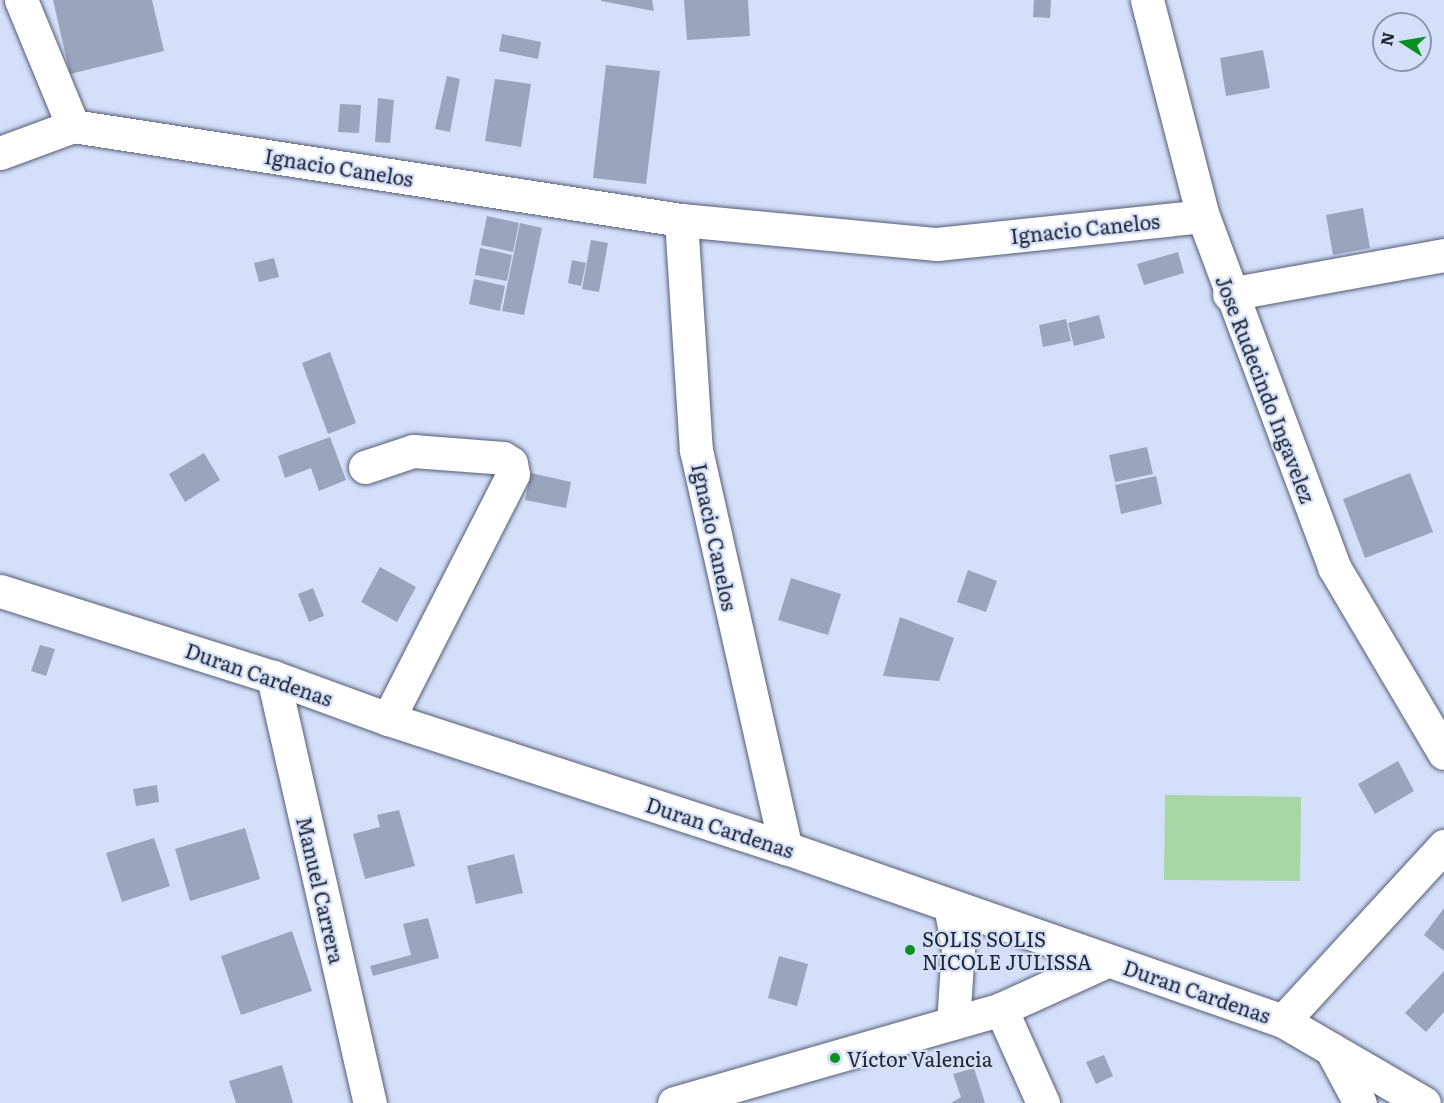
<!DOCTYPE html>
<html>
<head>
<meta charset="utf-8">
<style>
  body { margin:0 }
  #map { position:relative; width:1444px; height:1103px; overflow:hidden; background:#d4dffa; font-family:Literata,serif }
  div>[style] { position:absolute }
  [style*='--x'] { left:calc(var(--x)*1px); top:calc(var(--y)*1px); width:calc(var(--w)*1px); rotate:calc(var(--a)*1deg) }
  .green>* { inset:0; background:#a6d7a4 }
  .building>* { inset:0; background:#99a4bd }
  .roads { filter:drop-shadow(0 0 2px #545d74) drop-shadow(0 0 2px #545d74) }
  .street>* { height:33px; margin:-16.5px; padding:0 16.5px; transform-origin:16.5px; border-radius:16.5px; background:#fff }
  .secondary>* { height:33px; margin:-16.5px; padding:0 16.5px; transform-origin:16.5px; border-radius:16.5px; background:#fff }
  .dots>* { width:16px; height:16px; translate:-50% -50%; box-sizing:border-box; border:3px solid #d4dffa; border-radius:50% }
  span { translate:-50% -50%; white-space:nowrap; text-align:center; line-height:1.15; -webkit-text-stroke:4.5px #d4dffa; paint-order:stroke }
  .street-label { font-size:20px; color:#21252f }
  .poi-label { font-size:20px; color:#21252f }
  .left { translate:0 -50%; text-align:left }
  .north { position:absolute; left:1372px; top:12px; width:60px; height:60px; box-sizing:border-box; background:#d4dffa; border:2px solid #8c95a9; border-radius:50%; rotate:282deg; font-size:16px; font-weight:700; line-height:24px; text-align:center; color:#21252f }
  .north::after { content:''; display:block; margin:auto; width:21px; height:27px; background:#099021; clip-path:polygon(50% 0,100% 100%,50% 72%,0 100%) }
</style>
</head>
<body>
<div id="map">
  <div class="green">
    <i style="clip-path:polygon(1165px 795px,1301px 797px,1300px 881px,1164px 880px)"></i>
  </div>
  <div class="building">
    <i style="clip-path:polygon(53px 0,152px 0,164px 51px,70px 74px)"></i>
    <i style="clip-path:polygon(601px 0,652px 0,654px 11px,601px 1px)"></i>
    <i style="clip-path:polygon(684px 0,748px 0,750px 36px,687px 40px)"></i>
    <i style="clip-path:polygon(1034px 0,1051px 0,1050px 18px,1033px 17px)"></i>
    <i style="clip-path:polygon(502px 34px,541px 42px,538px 59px,499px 51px)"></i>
    <i style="clip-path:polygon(1263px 50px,1270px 88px,1226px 96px,1220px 58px)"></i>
    <i style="clip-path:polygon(606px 65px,660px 71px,646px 184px,593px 178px)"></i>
    <i style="clip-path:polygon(447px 76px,460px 79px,450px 132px,435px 129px)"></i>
    <i style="clip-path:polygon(495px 79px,531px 84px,521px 147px,485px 141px)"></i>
    <i style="clip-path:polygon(378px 98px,394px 100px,390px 143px,375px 142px)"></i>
    <i style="clip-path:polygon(340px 104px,361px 105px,359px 133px,338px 132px)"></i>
    <i style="clip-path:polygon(1363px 208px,1370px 248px,1333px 255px,1326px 215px)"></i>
    <i style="clip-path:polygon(487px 216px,519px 223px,513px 252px,481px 245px)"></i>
    <i style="clip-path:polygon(520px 223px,542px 228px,524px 315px,502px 311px)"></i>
    <i style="clip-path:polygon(591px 240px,608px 243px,599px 292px,582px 289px)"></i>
    <i style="clip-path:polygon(480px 248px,512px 255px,507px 281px,475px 275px)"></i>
    <i style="clip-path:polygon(1178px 252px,1184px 273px,1144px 285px,1137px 264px)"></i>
    <i style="clip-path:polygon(274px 258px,279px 277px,259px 282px,254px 263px)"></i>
    <i style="clip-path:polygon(572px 260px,586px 263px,581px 286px,568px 283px)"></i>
    <i style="clip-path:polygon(474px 279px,505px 286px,500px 311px,469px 304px)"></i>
    <i style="clip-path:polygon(1099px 315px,1105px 338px,1074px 346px,1068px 323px)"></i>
    <i style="clip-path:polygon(1066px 319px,1071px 341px,1043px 347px,1039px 325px)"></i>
    <i style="clip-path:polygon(330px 352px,356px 423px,328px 434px,302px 363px)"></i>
    <i style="clip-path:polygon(330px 437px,346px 480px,319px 491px,311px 468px,285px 478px,278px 456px)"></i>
    <i style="clip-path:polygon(1147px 447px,1153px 474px,1115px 482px,1109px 455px)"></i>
    <i style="clip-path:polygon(204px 453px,220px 480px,185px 502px,169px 474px)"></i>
    <i style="clip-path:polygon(531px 473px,571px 482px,566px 508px,525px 500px)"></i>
    <i style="clip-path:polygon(1410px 473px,1433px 532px,1365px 558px,1343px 499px)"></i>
    <i style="clip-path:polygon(1156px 476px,1162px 504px,1121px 514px,1115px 485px)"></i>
    <i style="clip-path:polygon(380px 567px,416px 587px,397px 622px,361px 602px)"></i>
    <i style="clip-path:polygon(968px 570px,997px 581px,986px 612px,957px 602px)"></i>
    <i style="clip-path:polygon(791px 578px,841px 594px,828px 635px,778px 620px)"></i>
    <i style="clip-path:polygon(313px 588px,324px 616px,309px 622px,298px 594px)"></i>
    <i style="clip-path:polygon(900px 617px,954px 638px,939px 681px,883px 676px)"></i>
    <i style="clip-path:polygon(40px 645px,55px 649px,46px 676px,31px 671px)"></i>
    <i style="clip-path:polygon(1398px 761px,1414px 791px,1375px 814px,1358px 784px)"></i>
    <i style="clip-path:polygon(157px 785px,159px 802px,136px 806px,133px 789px)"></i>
    <i style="clip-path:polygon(399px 810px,415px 866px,365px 879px,353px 834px,380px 827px,377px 815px)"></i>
    <i style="clip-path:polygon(245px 828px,260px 879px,190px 901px,175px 849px)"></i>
    <i style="clip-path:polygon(154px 838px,170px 886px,122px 902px,106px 853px)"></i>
    <i style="clip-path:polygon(514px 854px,523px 893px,476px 904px,467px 866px)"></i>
    <i style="clip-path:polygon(1444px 908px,1444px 951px,1424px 935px)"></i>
    <i style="clip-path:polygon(428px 918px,439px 958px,373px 976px,370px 966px,411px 955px,403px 924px)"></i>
    <i style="clip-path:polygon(292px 931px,312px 991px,241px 1015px,221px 956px)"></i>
    <i style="clip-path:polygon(779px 956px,808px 964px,797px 1006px,768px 998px)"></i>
    <i style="clip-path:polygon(1444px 971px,1444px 1012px,1426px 1032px,1405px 1013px)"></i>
    <i style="clip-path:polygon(1104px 1055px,1113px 1076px,1096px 1084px,1086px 1062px)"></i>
    <i style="clip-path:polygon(282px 1065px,293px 1103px,236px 1103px,229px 1081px)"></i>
    <i style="clip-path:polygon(974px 1068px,985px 1103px,951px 1103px,961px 1097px,953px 1074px)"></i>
  </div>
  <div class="roads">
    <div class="street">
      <i style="--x:21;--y:0;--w:136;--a:67.6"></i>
      <i style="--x:1147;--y:0;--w:223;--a:75.5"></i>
      <i style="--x:1203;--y:216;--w:375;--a:69.5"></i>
      <i style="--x:1334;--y:567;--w:216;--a:59.4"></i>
      <i style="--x:0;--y:153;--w:78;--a:-20.3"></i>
      <i style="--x:73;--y:126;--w:615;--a:8.79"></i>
      <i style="--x:681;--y:220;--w:257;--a:5.4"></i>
      <i style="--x:937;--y:244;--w:267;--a:-6"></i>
      <i style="--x:681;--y:220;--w:230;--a:86.3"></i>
      <i style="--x:696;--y:450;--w:408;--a:77.3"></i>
      <i style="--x:1229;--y:294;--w:219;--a:-10.3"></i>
      <i style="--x:365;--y:467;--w:51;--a:-18.4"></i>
      <i style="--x:413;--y:451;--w:90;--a:4.4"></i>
      <i style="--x:503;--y:458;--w:9;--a:32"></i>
      <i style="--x:511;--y:463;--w:11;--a:80"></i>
      <i style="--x:513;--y:474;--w:275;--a:117"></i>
      <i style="--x:273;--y:677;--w:437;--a:77.2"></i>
      <i style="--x:1001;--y:1009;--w:103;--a:65.9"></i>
      <i style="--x:1283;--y:1021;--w:238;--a:-47.4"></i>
      <i style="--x:1331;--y:1049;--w:61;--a:61.8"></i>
      <i style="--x:674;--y:1103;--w:340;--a:-16"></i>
      <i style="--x:1001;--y:1009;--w:116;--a:-24.4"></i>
    </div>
    <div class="secondary">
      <i style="--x:0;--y:591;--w:286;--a:17.5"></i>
      <i style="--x:273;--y:677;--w:122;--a:20.1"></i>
      <i style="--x:388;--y:719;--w:418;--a:18"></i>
      <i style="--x:786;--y:848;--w:526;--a:19.19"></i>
      <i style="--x:1283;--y:1021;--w:163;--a:30.2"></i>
      <i style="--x:950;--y:906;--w:43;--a:79.2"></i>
      <i style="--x:958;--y:948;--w:75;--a:93.8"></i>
    </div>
  </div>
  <div class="dots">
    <i style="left:910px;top:950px;background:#099021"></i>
    <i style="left:835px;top:1058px;background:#099021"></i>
  </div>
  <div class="street-label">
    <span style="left:339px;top:167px;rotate:9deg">Ignacio Canelos</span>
    <span style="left:1085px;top:228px;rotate:-6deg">Ignacio Canelos</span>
    <span style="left:1266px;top:389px;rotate:69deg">Jose Rudecindo Ingavelez</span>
    <span style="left:715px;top:537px;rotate:78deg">Ignacio Canelos</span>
    <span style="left:259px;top:674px;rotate:19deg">Duran Cardenas</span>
    <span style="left:720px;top:827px;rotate:18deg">Duran Cardenas</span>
    <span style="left:321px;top:890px;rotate:77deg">Manuel Carrera</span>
    <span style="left:1197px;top:991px;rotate:19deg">Duran Cardenas</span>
  </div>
  <div class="poi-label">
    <span class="left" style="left:922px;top:950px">SOLIS SOLIS<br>NICOLE JULISSA</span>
    <span class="left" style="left:847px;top:1058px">Víctor Valencia</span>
  </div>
  <div class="north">N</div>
</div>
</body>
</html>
